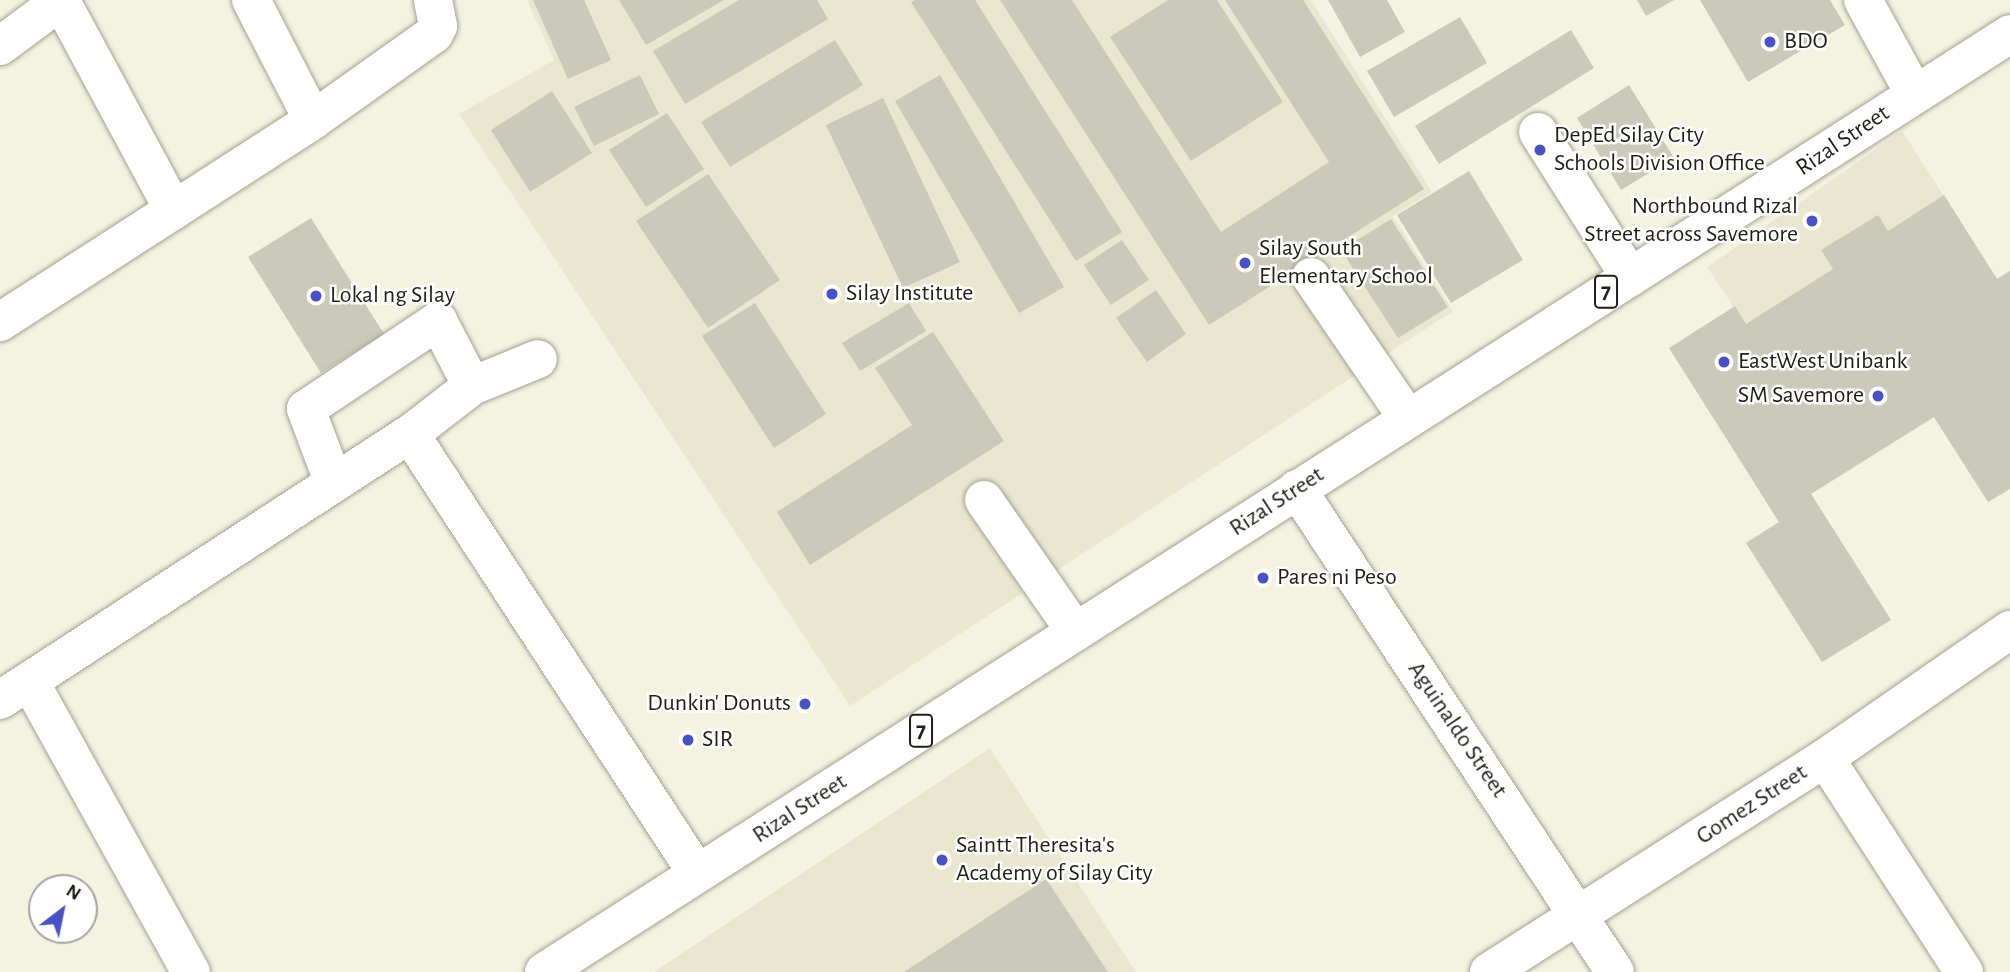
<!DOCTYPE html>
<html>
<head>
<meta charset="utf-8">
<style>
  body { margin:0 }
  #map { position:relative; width:2010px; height:972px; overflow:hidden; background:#f4f3e2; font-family:"Alegreya Sans",sans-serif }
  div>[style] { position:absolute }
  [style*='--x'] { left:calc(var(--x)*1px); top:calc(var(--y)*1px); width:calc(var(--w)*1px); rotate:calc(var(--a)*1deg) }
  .built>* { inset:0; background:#e9e7cf }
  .building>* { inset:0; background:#cbcaba }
  .roads { filter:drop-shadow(0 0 2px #a3a292) drop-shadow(0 0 2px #a3a292) }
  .minor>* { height:38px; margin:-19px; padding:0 19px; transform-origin:19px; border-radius:19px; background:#fff }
  .major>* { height:38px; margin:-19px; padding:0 19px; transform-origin:19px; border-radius:19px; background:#fff }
  .dots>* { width:19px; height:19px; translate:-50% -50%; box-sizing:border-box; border:4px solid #fff; border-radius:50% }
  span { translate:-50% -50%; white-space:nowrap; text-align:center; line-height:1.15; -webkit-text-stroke:5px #fff; paint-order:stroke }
  .shield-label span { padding:2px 5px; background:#fff; border:2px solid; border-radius:5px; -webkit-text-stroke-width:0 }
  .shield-label { font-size:23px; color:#1f1f19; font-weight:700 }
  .poi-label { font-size:24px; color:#1f1f19 }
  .left { translate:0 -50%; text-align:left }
  .right { translate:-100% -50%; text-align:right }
  .street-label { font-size:24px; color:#1f1f19 }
  .north { position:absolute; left:28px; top:874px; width:70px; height:70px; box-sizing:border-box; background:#fff; border:2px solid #a5a5a3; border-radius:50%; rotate:32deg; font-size:19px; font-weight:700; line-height:28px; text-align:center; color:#1f1f19 }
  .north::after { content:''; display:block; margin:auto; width:24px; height:32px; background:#4951c7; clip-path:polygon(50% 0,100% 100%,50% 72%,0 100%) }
</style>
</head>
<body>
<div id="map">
  <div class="built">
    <i style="clip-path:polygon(527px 0,1311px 0,1432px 192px,1393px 216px,1453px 311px,850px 706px,459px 114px,554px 60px)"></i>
    <i style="clip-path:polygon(1902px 131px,1997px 278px,2010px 271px,2010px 489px,1988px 502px,1934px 417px,1811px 494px,1891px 620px,1822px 662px,1746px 543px,1779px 522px,1713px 417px,1779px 375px,1707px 267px)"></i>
    <i style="clip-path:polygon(990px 748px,1136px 972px,654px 972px)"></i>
  </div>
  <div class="building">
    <i style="clip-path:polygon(533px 0,584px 0,611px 60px,568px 79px)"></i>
    <i style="clip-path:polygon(619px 0,724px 0,646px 45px)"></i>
    <i style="clip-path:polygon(739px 0,817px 0,828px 19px,685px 104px,653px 51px)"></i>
    <i style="clip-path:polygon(915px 0,975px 0,1122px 232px,1076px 261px,911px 2px)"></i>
    <i style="clip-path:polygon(1000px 0,1072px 0,1221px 232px,1329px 162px,1225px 0,1303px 0,1424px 189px,1209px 325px)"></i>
    <i style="clip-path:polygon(1168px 0,1217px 0,1283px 102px,1191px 161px,1110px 37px)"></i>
    <i style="clip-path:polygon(1328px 0,1387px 0,1405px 32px,1360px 57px)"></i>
    <i style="clip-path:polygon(1637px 0,1674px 0,1646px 16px)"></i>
    <i style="clip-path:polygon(1700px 0,1830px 0,1845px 25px,1748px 82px)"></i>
    <i style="clip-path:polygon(1460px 17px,1487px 63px,1394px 117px,1367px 71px)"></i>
    <i style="clip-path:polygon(1571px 30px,1594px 68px,1439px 164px,1415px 126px)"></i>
    <i style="clip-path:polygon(835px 40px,863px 85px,730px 167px,701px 122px)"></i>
    <i style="clip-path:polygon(640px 75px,659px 114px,594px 146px,574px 107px)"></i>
    <i style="clip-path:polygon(940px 75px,1064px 287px,1019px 313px,895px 101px)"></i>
    <i style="clip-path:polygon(1629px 85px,1674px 158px,1621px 190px,1577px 118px)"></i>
    <i style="clip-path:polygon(552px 91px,592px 153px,530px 192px,491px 130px)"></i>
    <i style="clip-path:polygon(883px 98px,960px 262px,903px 288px,826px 125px)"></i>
    <i style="clip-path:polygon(667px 113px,704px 169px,646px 207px,609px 150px)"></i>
    <i style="clip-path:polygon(1469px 171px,1523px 260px,1451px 303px,1397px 215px)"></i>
    <i style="clip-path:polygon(708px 174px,780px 280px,708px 328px,636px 221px)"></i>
    <i style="clip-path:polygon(1944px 195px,1997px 279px,2010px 271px,2010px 489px,1988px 502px,1934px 417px,1811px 494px,1891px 620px,1822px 662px,1746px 543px,1779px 522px,1669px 348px,1735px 306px,1746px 324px,1833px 269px,1821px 250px,1878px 215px,1888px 231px)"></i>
    <i style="clip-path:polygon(311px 218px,384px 334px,321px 373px,248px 257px)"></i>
    <i style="clip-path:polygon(1391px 219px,1448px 307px,1398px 338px,1341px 250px)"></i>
    <i style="clip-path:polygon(1122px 240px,1149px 280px,1111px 305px,1084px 265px)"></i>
    <i style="clip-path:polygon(1156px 290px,1186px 334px,1147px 362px,1116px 318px)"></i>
    <i style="clip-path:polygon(755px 303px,826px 414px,774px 448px,702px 336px)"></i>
    <i style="clip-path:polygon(909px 303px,926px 331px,860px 371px,842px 343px)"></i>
    <i style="clip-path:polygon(933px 332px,1004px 441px,810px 565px,777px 512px,912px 425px,875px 368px)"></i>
    <i style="clip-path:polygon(1046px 879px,1108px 972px,904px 972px)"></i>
  </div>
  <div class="roads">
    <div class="minor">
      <i style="--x:251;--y:0;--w:135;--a:62.7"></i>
      <i style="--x:1863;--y:0;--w:106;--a:61.3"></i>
      <i style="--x:61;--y:1;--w:238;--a:61.7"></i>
      <i style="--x:0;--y:46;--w:77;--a:-36.6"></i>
      <i style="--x:1538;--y:132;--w:172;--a:57.6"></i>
      <i style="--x:1311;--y:277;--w:170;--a:55.6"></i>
      <i style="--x:0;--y:322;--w:373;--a:-32.8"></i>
      <i style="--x:313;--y:120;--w:148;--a:-35.4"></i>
      <i style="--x:434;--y:34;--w:9;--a:-63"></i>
      <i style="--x:438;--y:26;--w:26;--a:-101"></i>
      <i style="--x:410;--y:434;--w:78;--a:-37.7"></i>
      <i style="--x:472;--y:386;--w:71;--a:-22.2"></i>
      <i style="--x:333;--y:481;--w:77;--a:-110.6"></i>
      <i style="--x:306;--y:409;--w:159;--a:-33.7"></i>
      <i style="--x:438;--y:321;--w:73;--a:62.4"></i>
      <i style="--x:1297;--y:489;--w:578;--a:56.64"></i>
      <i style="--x:984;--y:500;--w:160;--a:55.2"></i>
      <i style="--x:30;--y:682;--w:332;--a:61"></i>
      <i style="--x:0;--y:700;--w:489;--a:-33"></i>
      <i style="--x:410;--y:434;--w:524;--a:56.83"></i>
      <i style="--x:1825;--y:758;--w:255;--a:57"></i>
      <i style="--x:1489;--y:972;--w:398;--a:-32.5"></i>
      <i style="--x:1825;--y:758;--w:225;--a:-34.7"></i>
    </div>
    <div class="major">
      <i style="--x:544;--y:972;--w:1740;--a:-32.61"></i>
    </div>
  </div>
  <div class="dots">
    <i style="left:1770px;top:42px;background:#4951c7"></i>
    <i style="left:1540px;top:150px;background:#4951c7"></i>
    <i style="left:1812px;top:221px;background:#4951c7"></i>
    <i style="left:1245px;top:263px;background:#4951c7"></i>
    <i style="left:832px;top:294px;background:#4951c7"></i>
    <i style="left:316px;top:296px;background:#4951c7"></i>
    <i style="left:1724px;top:362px;background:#4951c7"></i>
    <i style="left:1878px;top:396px;background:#4951c7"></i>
    <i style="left:1263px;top:578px;background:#4951c7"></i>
    <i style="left:805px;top:704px;background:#4951c7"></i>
    <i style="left:688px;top:740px;background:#4951c7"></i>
    <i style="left:942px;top:860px;background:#4951c7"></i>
  </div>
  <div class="shield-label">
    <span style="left:1606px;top:292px">7</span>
    <span style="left:921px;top:731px">7</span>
  </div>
  <div class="poi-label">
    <span class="left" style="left:1784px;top:42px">BDO</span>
    <span class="left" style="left:1554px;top:150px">DepEd Silay City<br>Schools Division Office</span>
    <span class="right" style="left:1798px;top:221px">Northbound Rizal<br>Street across Savemore</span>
    <span class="left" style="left:1259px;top:263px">Silay South<br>Elementary School</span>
    <span class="left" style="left:846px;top:294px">Silay Institute</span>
    <span class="left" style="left:330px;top:296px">Lokal ng Silay</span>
    <span class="left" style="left:1738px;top:362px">EastWest Unibank</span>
    <span class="right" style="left:1864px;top:396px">SM Savemore</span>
    <span class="left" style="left:1277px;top:578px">Pares ni Peso</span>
    <span class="right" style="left:791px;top:704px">Dunkin' Donuts</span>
    <span class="left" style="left:702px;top:740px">SIR</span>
    <span class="left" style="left:956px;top:860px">Saintt Theresita's<br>Academy of Silay City</span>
  </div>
  <div class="street-label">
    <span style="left:1843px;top:141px;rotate:-34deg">Rizal Street</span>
    <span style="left:1277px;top:502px;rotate:-33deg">Rizal Street</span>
    <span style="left:1457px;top:730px;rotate:56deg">Aguinaldo Street</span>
    <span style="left:1752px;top:805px;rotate:-33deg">Gomez Street</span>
    <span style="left:800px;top:809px;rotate:-33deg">Rizal Street</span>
  </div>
  <div class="north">N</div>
</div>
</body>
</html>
